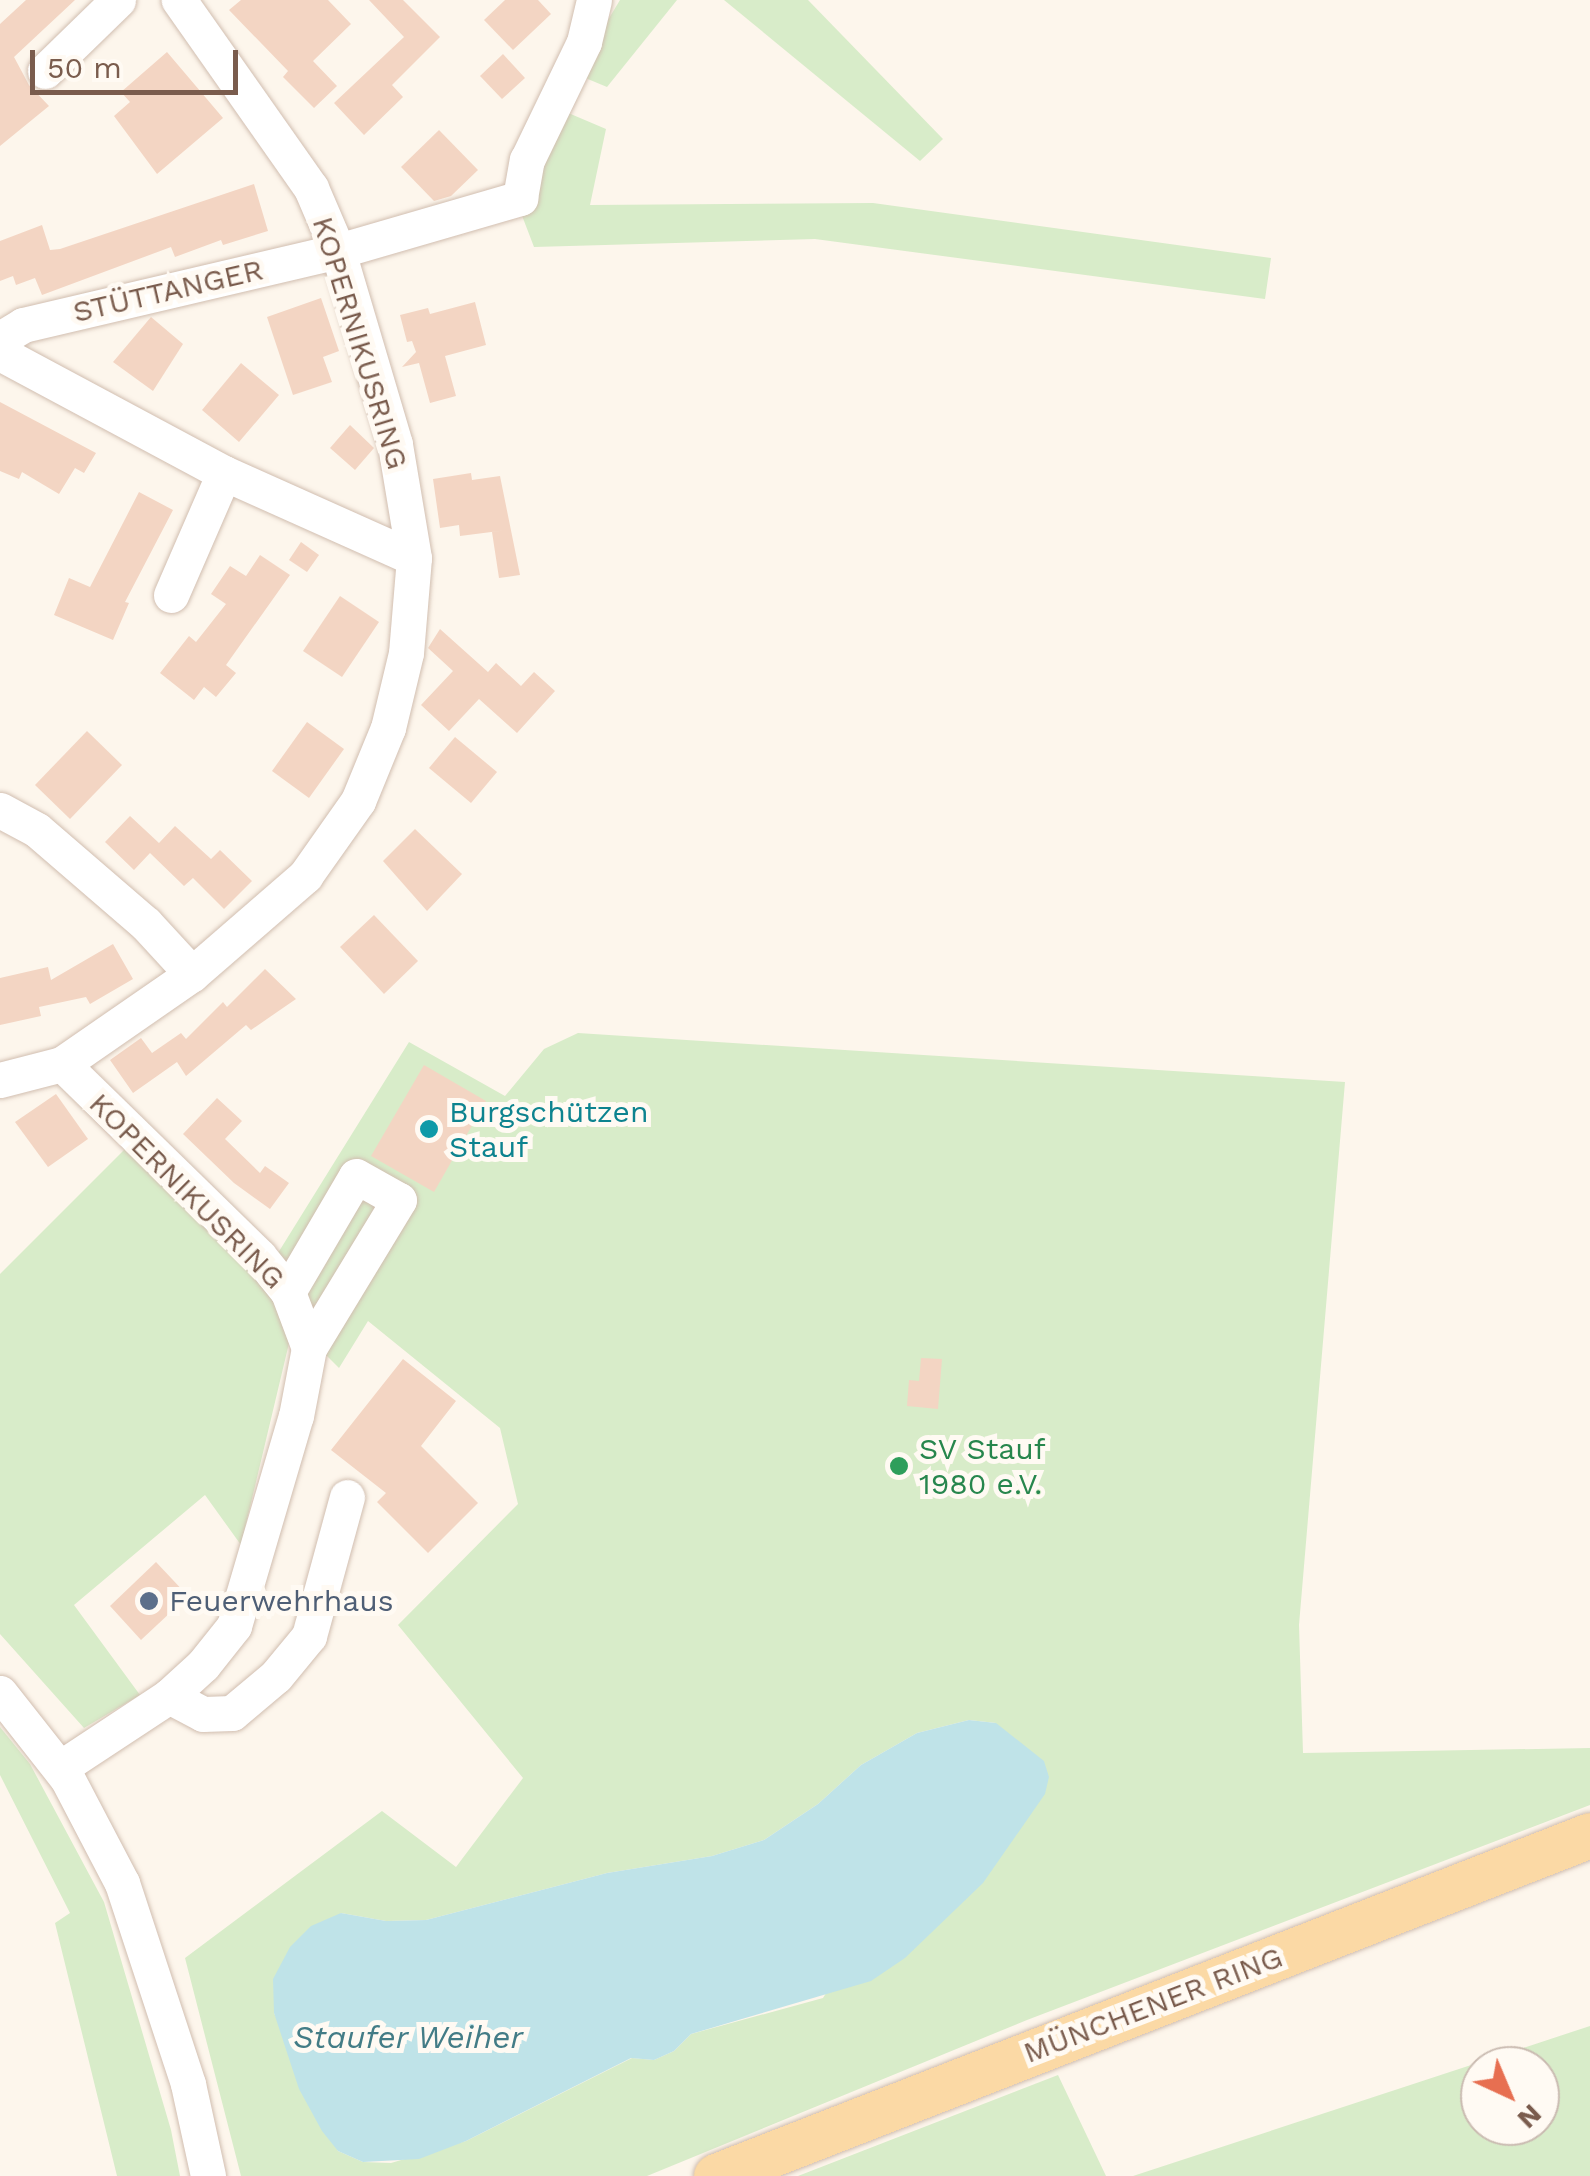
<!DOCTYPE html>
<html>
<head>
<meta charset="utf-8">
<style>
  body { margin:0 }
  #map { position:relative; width:1590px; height:2176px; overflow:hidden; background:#fdf6ec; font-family:"Work Sans",sans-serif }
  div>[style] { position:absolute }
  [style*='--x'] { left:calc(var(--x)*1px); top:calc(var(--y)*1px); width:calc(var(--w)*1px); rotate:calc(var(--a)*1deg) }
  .green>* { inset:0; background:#d8ecc9 }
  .water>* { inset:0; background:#bfe3e8 }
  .building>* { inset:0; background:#f3d5c3 }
  .roads { filter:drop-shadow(0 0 2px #d1beb0) drop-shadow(0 0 2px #d1beb0) }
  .minor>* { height:35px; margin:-17.5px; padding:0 17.5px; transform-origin:17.5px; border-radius:17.5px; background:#fff }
  .major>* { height:45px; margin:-22.5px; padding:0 22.5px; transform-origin:22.5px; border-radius:22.5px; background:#fbd9a5 }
  .dots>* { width:28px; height:28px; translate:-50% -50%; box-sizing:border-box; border:5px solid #fffaf3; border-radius:50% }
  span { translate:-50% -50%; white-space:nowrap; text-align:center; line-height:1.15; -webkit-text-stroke:10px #fffaf3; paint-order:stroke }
  .street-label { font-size:30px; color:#7a5c4d }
  .culture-label { font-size:30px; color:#0d838f }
  .left { translate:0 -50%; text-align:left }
  .leisure-label { font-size:30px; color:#27864d }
  .service-label { font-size:30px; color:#4e5e75 }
  .water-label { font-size:32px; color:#437c86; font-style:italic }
  .north { position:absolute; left:1460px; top:2046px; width:100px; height:100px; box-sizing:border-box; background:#fffaf3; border:2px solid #cabbb1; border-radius:50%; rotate:136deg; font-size:28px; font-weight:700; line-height:40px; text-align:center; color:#7a5c4d }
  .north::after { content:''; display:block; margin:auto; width:35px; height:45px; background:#e76f51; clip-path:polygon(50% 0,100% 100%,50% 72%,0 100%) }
  .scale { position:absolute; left:30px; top:50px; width:208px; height:45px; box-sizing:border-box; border:5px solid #7a5c4d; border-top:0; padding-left:12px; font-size:30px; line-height:35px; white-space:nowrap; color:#7a5c4d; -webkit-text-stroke:8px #fffaf3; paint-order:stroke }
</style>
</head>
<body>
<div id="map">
  <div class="green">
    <i style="clip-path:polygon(620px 0,677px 0,607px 87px,583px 77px,599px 35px)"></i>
    <i style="clip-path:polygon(724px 0,808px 0,943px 139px,920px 161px)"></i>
    <i style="clip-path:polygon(566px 112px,606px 129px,590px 205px,873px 203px,1271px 258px,1265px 299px,815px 239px,534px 247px,521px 213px)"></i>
    <i style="clip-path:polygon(evenodd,578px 1033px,1345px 1082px,1299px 1625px,1303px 1753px,1590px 1748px,1590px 1805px,1027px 2020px,647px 2176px,241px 2176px,185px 1958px,382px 1811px,456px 1867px,523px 1778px,398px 1625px,518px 1504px,500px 1428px,368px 1321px,339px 1368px,321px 1350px,273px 1261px,409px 1042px,505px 1096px,544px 1049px,578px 1033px,969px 1720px,996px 1723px,823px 1998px,691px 2034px,674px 2051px,654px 2060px,632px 2058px,466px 2141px,391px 2163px,363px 2162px,338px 2151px,274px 2013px,341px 1913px,386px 1921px,426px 1920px,607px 1873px,712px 1856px,764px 1840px,818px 1804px,861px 1765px,917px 1733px,969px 1720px)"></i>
    <i style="clip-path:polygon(128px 1146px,263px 1278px,290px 1339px,241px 1545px,205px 1495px,74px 1605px,140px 1695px,84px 1728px,0 1634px,0 1274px)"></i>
    <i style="clip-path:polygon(0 1727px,30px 1764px,104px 1902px,171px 2130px,180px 2176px,117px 2176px,55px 1923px,70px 1913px,0 1775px)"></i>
    <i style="clip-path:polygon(evenodd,1590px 2026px,1590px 2176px,1133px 2176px,1590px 2026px,1540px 2066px,1540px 2126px,1480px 2126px,1480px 2066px,1540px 2066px)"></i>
    <i style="clip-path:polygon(1058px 2075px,1106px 2176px,798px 2176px)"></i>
  </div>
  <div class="water">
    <i style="clip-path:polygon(969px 1720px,996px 1723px,1044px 1761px,1049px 1777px,1045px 1794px,983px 1883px,905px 1958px,871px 1981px,691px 2034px,674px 2051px,654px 2060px,631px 2058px,466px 2141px,419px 2159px,363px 2162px,338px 2151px,322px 2131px,299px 2089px,274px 2013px,273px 1979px,290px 1947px,311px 1926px,341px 1913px,386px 1921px,426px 1920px,607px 1873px,712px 1856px,764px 1840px,818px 1804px,861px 1765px,917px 1733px)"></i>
  </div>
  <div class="building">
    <i style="clip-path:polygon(26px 0,75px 0,14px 57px,29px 85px,49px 106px,0 146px,0 24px)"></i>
    <i style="clip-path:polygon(241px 0,328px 0,351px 24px,313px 61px,337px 86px,314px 108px,283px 77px,288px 71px,229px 10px)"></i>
    <i style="clip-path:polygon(369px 0,403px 0,440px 37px,392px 85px,403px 97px,364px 135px,334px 103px,404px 37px)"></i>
    <i style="clip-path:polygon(505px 0,538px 0,551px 14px,513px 50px,484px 20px)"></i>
    <i style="clip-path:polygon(167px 52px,223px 118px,157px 174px,114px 116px,130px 102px,121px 92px)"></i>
    <i style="clip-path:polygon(503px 54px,525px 78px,502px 99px,480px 76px)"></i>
    <i style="clip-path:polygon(439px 130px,478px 170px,451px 196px,434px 201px,401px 167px)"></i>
    <i style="clip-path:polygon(254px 184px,268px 231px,223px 245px,221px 240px,175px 257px,171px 247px,42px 295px,35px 278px,16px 285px,13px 276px,0 281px,0 241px,42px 225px,50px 250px,60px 249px)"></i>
    <i style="clip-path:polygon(321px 298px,339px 351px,323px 357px,332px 382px,293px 395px,267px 317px)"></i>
    <i style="clip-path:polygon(475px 302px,486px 345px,445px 356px,456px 396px,430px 403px,419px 363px,402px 367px,416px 352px,412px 341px,407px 342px,400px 315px,428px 308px,430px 314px)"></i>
    <i style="clip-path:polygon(151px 317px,183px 344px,153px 391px,113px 362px)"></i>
    <i style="clip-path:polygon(241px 363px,279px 395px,239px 442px,202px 410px)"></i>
    <i style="clip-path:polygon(0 402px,96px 453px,84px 473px,75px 468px,59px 494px,22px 472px,19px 479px,0 471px)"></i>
    <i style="clip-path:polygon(350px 425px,374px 448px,355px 470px,330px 448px)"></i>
    <i style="clip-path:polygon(471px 473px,472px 480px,500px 476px,520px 575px,499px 578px,492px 532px,507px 530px,460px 536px,459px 525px,440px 528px,433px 479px)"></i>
    <i style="clip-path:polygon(139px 492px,173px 510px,125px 602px,129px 603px,113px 640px,54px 615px,69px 578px,90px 587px)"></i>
    <i style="clip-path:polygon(301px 542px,319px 555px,307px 572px,289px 560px)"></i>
    <i style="clip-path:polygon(260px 555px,290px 575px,226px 665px,236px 673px,216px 697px,204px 687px,194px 700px,160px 673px,189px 636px,196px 642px,226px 604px,211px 594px,230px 566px,246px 576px)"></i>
    <i style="clip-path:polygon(340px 596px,379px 622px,342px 677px,303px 651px)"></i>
    <i style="clip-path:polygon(440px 629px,488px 672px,496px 663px,521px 686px,534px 672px,555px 691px,517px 733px,479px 699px,449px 731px,421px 705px,453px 671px,428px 648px)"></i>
    <i style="clip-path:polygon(307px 722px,344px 749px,309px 798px,272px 771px)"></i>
    <i style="clip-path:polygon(87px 731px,122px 765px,70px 819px,35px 785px)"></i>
    <i style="clip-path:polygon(455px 737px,497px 772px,471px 803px,429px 768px)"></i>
    <i style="clip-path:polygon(130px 816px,159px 843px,175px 826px,211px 859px,220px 850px,252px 881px,224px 909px,193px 878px,184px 886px,150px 853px,134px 870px,105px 842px)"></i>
    <i style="clip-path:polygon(415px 829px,462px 874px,427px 911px,383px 861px)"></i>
    <i style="clip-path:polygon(374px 915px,418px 961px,384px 994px,340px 947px)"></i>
    <i style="clip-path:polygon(113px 944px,133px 979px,90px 1004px,86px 997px,39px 1007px,41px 1016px,0 1025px,0 978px,48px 967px,51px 980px)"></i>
    <i style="clip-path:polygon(265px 969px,296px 999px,251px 1030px,246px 1025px,186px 1076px,177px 1062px,133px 1093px,110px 1060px,141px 1038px,152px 1053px,181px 1033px,186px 1039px,223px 1002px,227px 1007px)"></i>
    <i style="clip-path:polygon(424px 1065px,486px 1101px,434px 1192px,371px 1156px)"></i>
    <i style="clip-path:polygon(56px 1094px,88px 1139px,48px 1167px,15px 1122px)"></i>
    <i style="clip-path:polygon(217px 1098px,242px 1121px,225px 1139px,260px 1173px,265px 1166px,289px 1183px,270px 1209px,234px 1183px,183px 1134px)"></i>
    <i style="clip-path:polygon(921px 1358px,942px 1359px,938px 1409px,907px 1406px,909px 1380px,919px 1381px)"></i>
    <i style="clip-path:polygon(403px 1359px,456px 1401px,421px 1446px,478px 1503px,428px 1553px,377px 1502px,386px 1493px,331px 1450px)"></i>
    <i style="clip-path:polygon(156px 1562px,188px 1596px,141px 1640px,110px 1606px)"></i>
  </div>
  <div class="roads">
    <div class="minor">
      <i style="--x:45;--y:71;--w:102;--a:-44.2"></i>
      <i style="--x:0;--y:339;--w:27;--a:-31"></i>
      <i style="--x:23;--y:325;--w:324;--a:-13.2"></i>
      <i style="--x:338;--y:251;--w:190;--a:-16.2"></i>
      <i style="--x:520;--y:198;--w:39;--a:-80"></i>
      <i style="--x:527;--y:160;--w:131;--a:-64.2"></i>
      <i style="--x:584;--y:42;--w:43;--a:-76.6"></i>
      <i style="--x:0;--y:353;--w:254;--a:28.2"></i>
      <i style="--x:224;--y:473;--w:208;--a:24.1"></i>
      <i style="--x:171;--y:595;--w:133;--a:-66.5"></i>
      <i style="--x:0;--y:810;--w:42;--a:28.4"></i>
      <i style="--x:37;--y:830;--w:144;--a:40.8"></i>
      <i style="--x:146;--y:924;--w:68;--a:47.4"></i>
      <i style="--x:0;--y:1080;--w:64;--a:-14.5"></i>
      <i style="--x:62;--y:1064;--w:158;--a:-34.7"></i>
      <i style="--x:192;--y:974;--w:150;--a:-40.9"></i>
      <i style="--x:305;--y:876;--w:92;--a:-54.8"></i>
      <i style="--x:358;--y:801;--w:79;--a:-67.7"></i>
      <i style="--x:388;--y:728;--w:77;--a:-76.5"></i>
      <i style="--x:406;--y:653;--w:95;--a:-85.2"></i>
      <i style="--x:414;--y:558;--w:116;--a:-99.5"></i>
      <i style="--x:395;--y:444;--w:201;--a:-106.5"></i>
      <i style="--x:338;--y:251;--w:69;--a:-113.2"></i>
      <i style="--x:311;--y:188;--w:230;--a:-125.1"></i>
      <i style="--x:288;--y:1292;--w:134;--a:-59.6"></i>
      <i style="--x:356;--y:1176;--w:49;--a:29.2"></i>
      <i style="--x:399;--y:1200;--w:173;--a:121.3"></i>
      <i style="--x:0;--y:1693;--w:108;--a:51.8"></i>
      <i style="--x:67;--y:1778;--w:119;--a:62.4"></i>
      <i style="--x:122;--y:1883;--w:212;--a:71.8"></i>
      <i style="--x:188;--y:2084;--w:94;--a:77.7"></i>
      <i style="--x:169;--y:1696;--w:38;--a:28"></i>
      <i style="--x:203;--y:1714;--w:29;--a:-2"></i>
      <i style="--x:232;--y:1713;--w:57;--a:-40.1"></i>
      <i style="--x:276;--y:1676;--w:52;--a:-50.5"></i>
      <i style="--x:309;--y:1636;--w:144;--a:-74.7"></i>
      <i style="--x:60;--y:1768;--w:131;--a:-33.4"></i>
      <i style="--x:169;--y:1696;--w:46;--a:-42.4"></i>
      <i style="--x:203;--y:1665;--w:50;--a:-51.5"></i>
      <i style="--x:234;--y:1626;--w:219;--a:-73.6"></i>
      <i style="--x:296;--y:1416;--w:69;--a:-79.2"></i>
      <i style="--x:309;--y:1348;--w:60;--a:-110.6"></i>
      <i style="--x:288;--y:1292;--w:46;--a:-128.9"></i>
      <i style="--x:259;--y:1256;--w:275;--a:-135.7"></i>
    </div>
    <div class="major">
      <i style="--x:716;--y:2176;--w:938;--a:-21.31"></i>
    </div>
  </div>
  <div class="dots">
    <i style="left:429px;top:1129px;background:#0f9aa8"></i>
    <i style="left:899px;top:1466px;background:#2e9e5b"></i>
    <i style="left:149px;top:1601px;background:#5c6f8a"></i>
  </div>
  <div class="street-label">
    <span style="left:168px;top:291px;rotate:-13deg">STÜTTANGER</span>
    <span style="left:360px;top:343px;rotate:73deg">KOPERNIKUSRING</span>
    <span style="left:187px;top:1191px;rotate:45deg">KOPERNIKUSRING</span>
    <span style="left:1153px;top:2005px;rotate:-21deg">MÜNCHENER RING</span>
  </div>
  <div class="culture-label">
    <span class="left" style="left:449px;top:1129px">Burgschützen<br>Stauf</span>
  </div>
  <div class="leisure-label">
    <span class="left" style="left:919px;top:1466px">SV Stauf<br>1980 e.V.</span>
  </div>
  <div class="service-label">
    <span class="left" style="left:169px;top:1601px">Feuerwehrhaus</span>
  </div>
  <div class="water-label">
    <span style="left:408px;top:2037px">Staufer Weiher</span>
  </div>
  <div class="north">N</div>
  <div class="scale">50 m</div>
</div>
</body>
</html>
